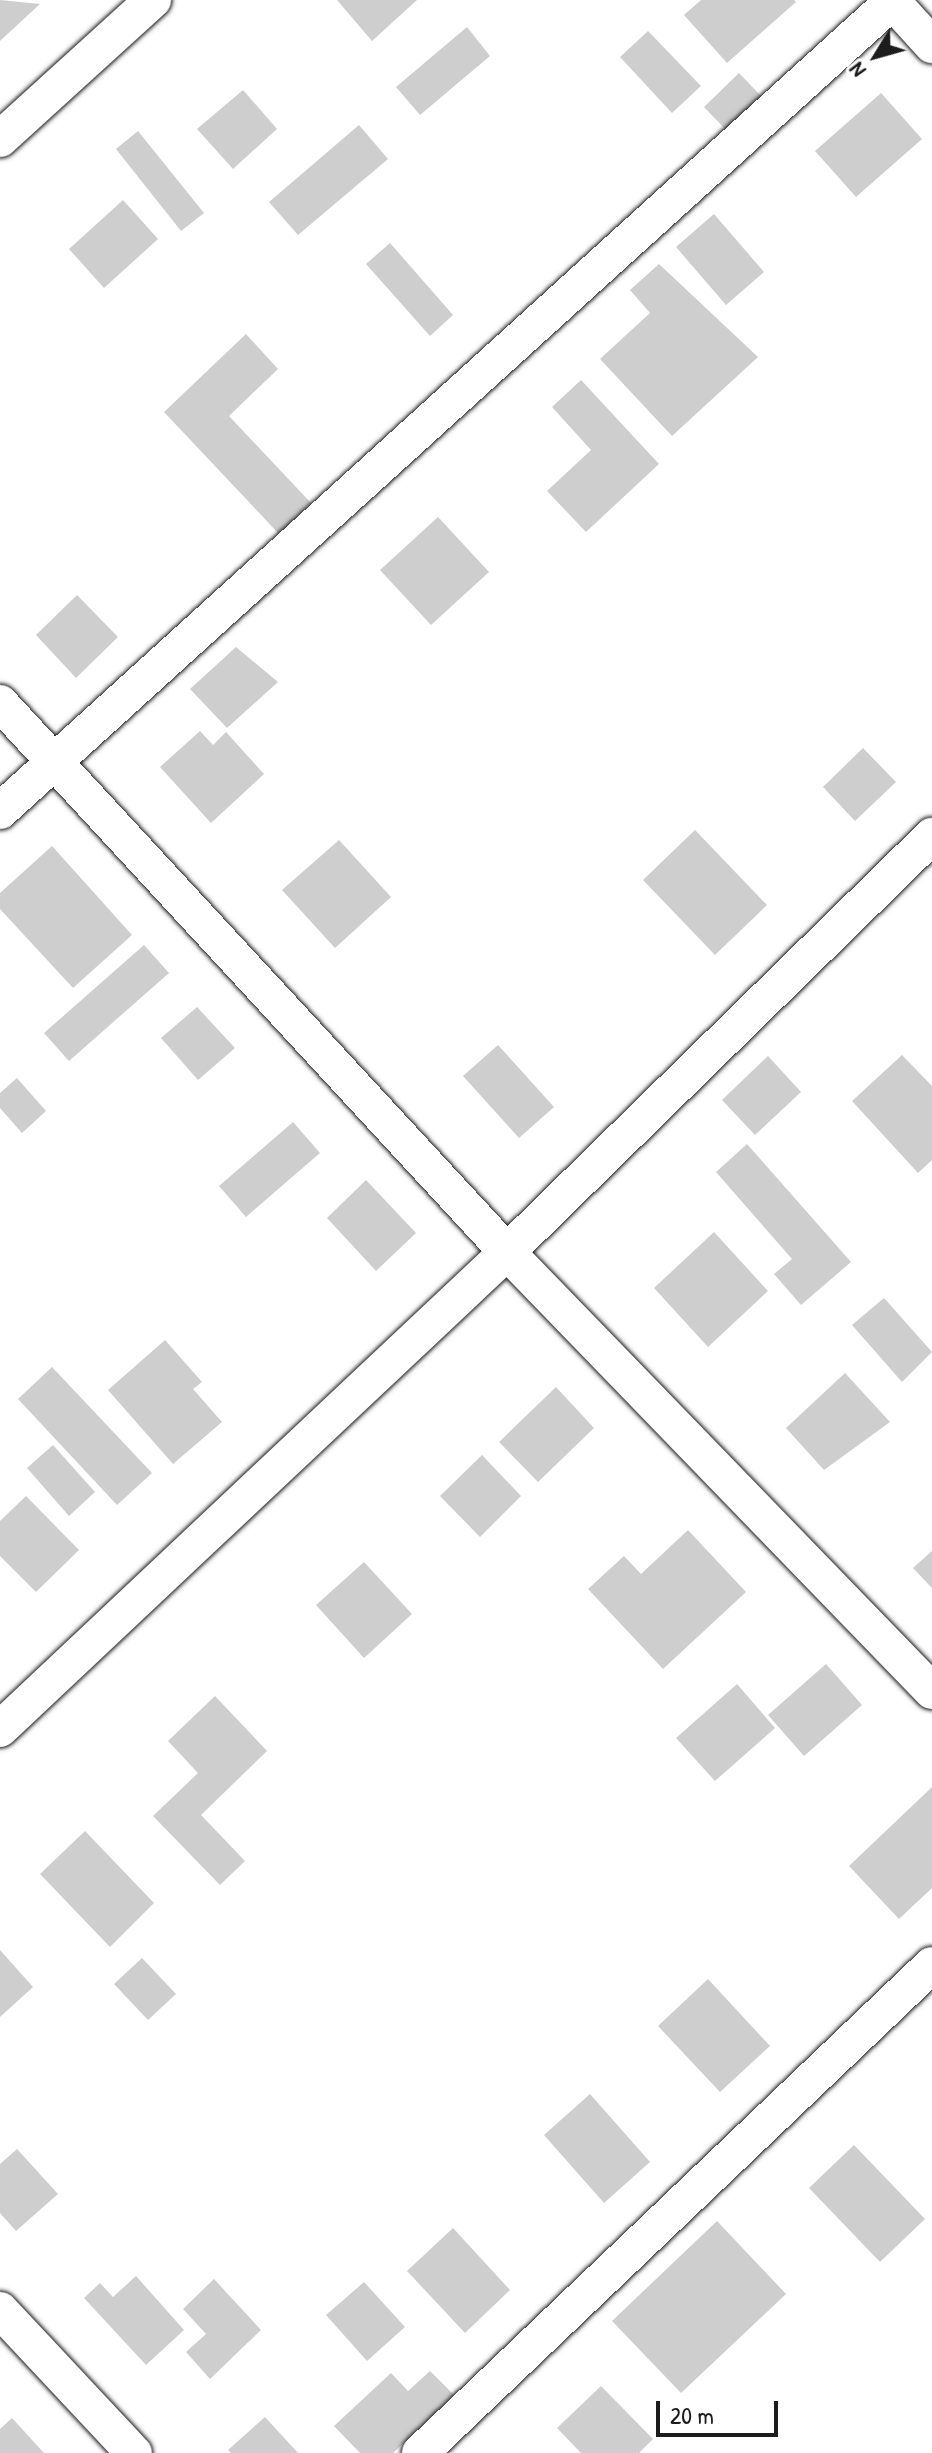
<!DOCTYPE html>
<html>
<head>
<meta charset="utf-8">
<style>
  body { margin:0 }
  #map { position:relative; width:932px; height:2453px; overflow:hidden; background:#fff; font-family:"Patrick Hand",sans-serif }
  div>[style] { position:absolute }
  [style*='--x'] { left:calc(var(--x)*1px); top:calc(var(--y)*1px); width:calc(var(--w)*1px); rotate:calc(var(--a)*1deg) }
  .building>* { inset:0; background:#cecece }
  .roads { filter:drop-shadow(0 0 2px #1c1c1c) drop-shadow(0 0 2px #1c1c1c) }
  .street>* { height:36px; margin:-18px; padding:0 18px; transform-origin:18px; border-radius:18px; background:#fff }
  span { translate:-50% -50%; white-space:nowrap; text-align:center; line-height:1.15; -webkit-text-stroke:7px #fff; paint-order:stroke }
  .north { position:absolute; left:836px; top:16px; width:80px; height:80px; -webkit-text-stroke:6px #fff; paint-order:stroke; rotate:233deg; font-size:22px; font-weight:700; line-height:32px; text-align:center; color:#1c1c1c }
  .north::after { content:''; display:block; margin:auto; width:28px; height:36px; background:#1c1c1c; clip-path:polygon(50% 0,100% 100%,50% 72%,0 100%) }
  .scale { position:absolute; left:656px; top:2401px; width:122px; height:36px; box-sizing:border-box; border:4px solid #1c1c1c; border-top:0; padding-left:10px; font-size:24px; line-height:28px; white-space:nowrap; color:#1c1c1c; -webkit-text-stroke:6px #fff; paint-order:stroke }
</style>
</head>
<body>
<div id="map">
  <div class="building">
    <i style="clip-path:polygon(0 0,40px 4px,0 41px)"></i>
    <i style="clip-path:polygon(337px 0,417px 0,372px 41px)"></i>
    <i style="clip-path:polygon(701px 0,794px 0,796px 2px,727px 63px,684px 15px)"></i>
    <i style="clip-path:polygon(467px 27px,490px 56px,420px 115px,396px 87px)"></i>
    <i style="clip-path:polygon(648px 31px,701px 86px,672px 113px,620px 57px)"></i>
    <i style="clip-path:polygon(739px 73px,764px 99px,729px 133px,704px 107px)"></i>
    <i style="clip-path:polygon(243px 90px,277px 129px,233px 169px,197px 129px)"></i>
    <i style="clip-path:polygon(881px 93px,922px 139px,856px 197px,815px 151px)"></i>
    <i style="clip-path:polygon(359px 125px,388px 159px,298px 235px,269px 202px)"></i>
    <i style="clip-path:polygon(138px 131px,204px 213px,181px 231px,116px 149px)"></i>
    <i style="clip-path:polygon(123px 200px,158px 239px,104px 288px,69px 249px)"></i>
    <i style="clip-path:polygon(714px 214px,764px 272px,726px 305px,676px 247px)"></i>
    <i style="clip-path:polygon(390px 243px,453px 315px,430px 336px,366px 264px)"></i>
    <i style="clip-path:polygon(659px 264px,758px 357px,672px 436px,600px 359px,650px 313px,630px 290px)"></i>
    <i style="clip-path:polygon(246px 334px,278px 369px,229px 416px,311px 503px,279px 534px,164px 412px)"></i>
    <i style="clip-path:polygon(581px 380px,659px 464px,586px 532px,547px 491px,591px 450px,552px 407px)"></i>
    <i style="clip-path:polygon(438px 517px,489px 572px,431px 625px,380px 570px)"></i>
    <i style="clip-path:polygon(77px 595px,118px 637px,76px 678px,36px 635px)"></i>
    <i style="clip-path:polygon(236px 647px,278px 682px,227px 728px,190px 689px)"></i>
    <i style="clip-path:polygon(200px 731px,213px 745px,226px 732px,264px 774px,211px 823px,160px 767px)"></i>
    <i style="clip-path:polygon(863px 748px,896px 782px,855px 821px,823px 787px)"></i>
    <i style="clip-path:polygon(695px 830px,767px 905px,715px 955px,643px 880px)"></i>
    <i style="clip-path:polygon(339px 840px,391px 897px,335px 948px,282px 890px)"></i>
    <i style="clip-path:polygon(52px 846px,132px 935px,73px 988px,0 909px,0 893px)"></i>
    <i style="clip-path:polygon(144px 945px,169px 973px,69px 1061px,44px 1033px)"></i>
    <i style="clip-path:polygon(197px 1007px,235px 1048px,198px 1080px,161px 1038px)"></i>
    <i style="clip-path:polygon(498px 1045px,554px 1107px,519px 1138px,463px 1076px)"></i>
    <i style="clip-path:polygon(902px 1055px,932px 1086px,932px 1160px,918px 1173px,852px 1101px)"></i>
    <i style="clip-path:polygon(768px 1056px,801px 1092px,755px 1135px,722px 1100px)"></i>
    <i style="clip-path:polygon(17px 1078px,46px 1111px,22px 1133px,0 1108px,0 1093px)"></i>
    <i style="clip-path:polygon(293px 1122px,320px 1153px,246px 1217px,219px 1186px)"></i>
    <i style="clip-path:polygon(747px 1144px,851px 1262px,801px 1305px,774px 1274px,792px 1259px,716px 1172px)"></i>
    <i style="clip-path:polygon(366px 1180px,416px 1233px,376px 1271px,327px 1218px)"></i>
    <i style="clip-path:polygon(714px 1232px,768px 1291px,708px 1347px,654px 1288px)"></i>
    <i style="clip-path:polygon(884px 1298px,932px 1352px,902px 1382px,852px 1325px)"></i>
    <i style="clip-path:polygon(165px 1340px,202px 1382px,193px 1389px,222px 1422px,173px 1464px,108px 1390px)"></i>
    <i style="clip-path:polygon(52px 1367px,152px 1473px,117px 1505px,18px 1399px)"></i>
    <i style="clip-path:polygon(845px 1373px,890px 1422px,824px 1470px,786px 1428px)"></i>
    <i style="clip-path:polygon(556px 1387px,594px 1428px,538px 1482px,499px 1442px)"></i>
    <i style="clip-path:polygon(53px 1445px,95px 1492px,69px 1516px,27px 1468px)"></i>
    <i style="clip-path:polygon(482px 1455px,521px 1496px,480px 1537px,440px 1496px)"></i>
    <i style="clip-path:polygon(26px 1496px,79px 1550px,36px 1592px,0 1556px,0 1521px)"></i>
    <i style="clip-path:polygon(688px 1530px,746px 1592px,663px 1669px,588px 1589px,624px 1556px,641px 1574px)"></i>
    <i style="clip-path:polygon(932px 1551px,932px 1588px,913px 1568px)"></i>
    <i style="clip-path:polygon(364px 1562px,412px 1614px,364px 1658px,316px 1605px)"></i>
    <i style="clip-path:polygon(826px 1664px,862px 1705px,804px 1756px,768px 1715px)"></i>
    <i style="clip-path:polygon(737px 1684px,775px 1728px,715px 1781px,676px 1738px)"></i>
    <i style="clip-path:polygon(215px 1696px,267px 1751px,201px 1815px,245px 1861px,220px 1885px,153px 1816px,198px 1773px,168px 1741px)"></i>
    <i style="clip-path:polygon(932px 1787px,932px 1888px,899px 1919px,849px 1866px)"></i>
    <i style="clip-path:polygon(85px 1831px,154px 1903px,110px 1947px,40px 1874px)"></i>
    <i style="clip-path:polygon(0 1950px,33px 1987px,0 2017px)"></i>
    <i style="clip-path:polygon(142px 1958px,176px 1994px,148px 2020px,114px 1984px)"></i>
    <i style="clip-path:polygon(708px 1979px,770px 2046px,720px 2092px,658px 2026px)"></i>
    <i style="clip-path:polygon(590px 2094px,650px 2162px,604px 2203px,544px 2135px)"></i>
    <i style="clip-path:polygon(854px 2145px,925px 2219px,880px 2262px,809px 2188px)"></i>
    <i style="clip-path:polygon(17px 2149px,58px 2194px,16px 2231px,0 2213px,0 2164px)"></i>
    <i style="clip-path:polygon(717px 2221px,786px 2294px,681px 2393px,612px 2321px)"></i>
    <i style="clip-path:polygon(453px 2228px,510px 2290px,465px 2333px,407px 2271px)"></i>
    <i style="clip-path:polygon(136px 2276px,184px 2330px,146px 2365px,84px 2298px,100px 2283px,113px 2297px)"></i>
    <i style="clip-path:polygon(214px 2279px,261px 2330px,210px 2379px,186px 2352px,206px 2334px,183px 2309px)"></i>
    <i style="clip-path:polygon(364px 2282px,405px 2327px,367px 2361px,326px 2315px)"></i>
    <i style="clip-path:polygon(430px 2371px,454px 2395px,393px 2453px,360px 2453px,334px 2426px,391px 2373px,408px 2391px)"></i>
    <i style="clip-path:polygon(601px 2386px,653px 2439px,639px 2453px,581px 2453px,557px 2428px)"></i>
    <i style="clip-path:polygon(265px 2417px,298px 2453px,231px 2453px,228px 2450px)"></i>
    <i style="clip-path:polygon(12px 2418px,44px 2453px,0 2453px,0 2429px)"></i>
  </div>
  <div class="roads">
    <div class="street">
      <i style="--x:891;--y:0;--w:61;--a:47.7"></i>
      <i style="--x:0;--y:139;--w:207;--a:-42.3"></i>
      <i style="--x:0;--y:703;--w:747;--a:47.28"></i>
      <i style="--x:507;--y:1252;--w:611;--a:45.93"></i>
      <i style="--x:0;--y:811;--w:1207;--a:-42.21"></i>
      <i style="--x:0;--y:1729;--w:696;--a:-43.25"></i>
      <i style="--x:507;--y:1252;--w:595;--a:-44.39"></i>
      <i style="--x:0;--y:2310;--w:196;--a:46.9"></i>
      <i style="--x:420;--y:2453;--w:707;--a:-43.63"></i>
    </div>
  </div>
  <div class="north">N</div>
  <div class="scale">20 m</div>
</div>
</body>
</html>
